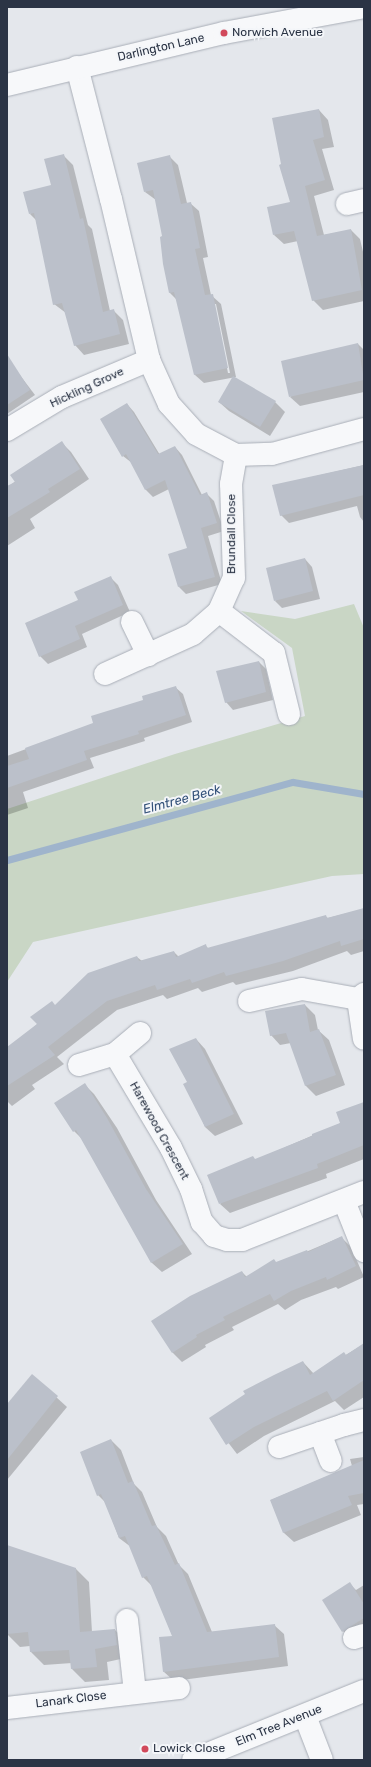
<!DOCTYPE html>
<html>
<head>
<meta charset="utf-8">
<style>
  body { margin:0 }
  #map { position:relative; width:371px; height:1767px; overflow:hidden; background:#e4e7ec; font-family:Rubik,sans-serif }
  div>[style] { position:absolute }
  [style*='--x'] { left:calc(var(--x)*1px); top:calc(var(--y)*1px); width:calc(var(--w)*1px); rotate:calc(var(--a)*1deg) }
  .green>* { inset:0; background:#c9d6c5 }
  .shadow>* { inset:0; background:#0003 }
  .stream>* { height:7px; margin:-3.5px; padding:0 3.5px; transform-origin:3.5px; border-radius:3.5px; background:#9fb4cc }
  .building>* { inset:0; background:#bbc0ca }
  .roads { filter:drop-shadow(0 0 1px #a9aeb7) drop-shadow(0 0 1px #a9aeb7) }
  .minor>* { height:22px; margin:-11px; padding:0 11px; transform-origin:11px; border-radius:11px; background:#f7f8fa }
  .dots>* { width:11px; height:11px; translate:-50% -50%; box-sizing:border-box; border:2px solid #f4f6f9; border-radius:50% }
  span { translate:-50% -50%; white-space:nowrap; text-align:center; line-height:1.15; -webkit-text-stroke:4px #f4f6f9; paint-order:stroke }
  .poi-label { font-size:12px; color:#2b3445 }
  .left { translate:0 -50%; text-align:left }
  .street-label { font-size:12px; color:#2b3445 }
  .water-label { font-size:13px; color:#34527a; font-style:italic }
  .frame { position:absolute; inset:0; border:8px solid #2b3445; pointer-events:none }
</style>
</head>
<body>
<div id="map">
  <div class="green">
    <i style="clip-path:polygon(354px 604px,364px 628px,364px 874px,332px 876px,33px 942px,7px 982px,7px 809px,175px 754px,305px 716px,292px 648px,241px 611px,295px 619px)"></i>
  </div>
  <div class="shadow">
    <i style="clip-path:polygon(319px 110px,328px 120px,334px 147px,322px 149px,334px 190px,314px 196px,324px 235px,351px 230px,360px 239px,364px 256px,364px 301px,323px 310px,313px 300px,298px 241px,284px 244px,274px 235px,291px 203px)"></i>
    <i style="clip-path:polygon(63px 155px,73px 165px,88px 225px,92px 229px,110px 311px,113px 310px,123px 320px,129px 344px,84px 355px,75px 345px,66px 313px,54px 304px,36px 220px,30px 214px,52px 186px)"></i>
    <i style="clip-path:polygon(evenodd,169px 156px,178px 165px,187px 203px,190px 203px,199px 211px,208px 257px,203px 258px,211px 295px,221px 304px,236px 377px,204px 383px,195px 375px,177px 300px,170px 293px,164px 264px,164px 237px,156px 200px,145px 192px,169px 156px,214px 304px,216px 304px,230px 373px,228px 373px,214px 304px)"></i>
    <i style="clip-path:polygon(358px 344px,364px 350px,364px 392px,300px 406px,290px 397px)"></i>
    <i style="clip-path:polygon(16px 370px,35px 395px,7px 414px,7px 375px)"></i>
    <i style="clip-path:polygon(219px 402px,275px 402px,285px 412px,270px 436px,229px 411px)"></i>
    <i style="clip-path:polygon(127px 404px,134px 412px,160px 455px,175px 447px,182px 455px,202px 495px,207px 494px,214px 501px,224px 531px,208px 536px,222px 584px,186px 594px,179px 587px,189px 549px,169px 489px,153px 497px,146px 490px,132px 463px,123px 456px)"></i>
    <i style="clip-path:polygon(62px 443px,71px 452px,89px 479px,30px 519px,35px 528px,7px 546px,7px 488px)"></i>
    <i style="clip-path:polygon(364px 465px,364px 522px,360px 517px,357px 506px,289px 523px,281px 515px,273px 486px)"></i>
    <i style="clip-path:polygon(305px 559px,312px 567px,320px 599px,282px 608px,275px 601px)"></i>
    <i style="clip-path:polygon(110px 577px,118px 585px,130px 612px,82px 634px,87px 647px,48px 664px,40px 656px,79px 600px)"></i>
    <i style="clip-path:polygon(259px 662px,266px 669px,273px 700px,233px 710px,226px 702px)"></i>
    <i style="clip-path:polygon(175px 687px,183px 694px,192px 722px,144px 738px,145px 741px,90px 758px,94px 768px,23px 792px,28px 808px,7px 815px,7px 756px,94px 724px)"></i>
    <i style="clip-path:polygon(364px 909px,364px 951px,351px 955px,347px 951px,293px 971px,236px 985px,233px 982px,202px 992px,198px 988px,167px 999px,163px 995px,117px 1010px,57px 1057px,64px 1064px,32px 1085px,35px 1089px,12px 1106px,7px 1101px,7px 1053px,56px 1006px,137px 957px,142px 961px,174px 952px,179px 957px,205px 945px,209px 949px,325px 916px,328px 918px)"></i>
    <i style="clip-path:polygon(305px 1005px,315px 1015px,318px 1030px,329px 1040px,345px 1085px,316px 1096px,306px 1086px,291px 1043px,280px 1045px,271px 1035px)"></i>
    <i style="clip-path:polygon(196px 1039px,205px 1049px,243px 1124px,215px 1136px,205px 1127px,188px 1083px)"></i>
    <i style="clip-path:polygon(85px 1085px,94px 1094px,117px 1128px,156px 1200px,192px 1254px,162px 1272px,152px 1263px,82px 1139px,74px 1131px)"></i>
    <i style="clip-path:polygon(364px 1103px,364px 1159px,326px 1174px,327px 1178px,230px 1213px,220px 1204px,256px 1160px,341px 1123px)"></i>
    <i style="clip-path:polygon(341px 1237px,351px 1247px,364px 1277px,338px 1289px,336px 1287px,301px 1300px,285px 1310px,278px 1304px,232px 1327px,234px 1330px,205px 1345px,206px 1347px,182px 1362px,173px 1353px,153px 1322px,242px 1272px,247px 1277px)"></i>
    <i style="clip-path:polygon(364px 1344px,364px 1397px,344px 1410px,335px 1401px,264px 1436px,237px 1454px,210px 1419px,303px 1362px,314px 1374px)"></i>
    <i style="clip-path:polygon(32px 1375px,67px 1407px,7px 1480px,7px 1422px)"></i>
    <i style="clip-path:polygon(111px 1440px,121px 1450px,134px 1484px,142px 1492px,157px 1527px,166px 1536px,179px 1565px,188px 1574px,212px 1632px,274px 1625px,284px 1634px,288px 1666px,174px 1681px,164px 1672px,173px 1637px,153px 1587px,143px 1577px,131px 1547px,119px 1538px,106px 1503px,98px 1495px)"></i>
    <i style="clip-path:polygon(364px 1457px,364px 1504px,357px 1505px,361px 1515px,294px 1542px,284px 1533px,271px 1500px,352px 1466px,350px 1459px)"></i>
    <i style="clip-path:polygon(7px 1546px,76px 1569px,89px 1582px,92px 1632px,115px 1630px,128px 1643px,130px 1657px,107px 1662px,109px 1680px,85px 1682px,72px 1669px,72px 1663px,44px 1665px,31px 1652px,30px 1646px,20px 1647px,7px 1634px)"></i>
    <i style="clip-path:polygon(350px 1584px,356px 1590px,364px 1585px,364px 1633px,353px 1641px,343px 1631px)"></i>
  </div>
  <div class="stream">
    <i style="--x:7;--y:860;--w:296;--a:-15.3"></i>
    <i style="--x:293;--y:782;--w:72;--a:9.6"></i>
  </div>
  <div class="building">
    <i style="clip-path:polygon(319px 109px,324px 137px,313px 140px,325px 180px,305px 186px,317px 236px,351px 229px,362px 290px,312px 301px,294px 231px,273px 235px,267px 207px,290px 202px,279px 165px,281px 164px,272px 118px)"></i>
    <i style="clip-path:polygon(64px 154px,80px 219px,83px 218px,103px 312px,114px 309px,120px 334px,74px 346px,62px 303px,53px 305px,34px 213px,29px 214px,23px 192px,51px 185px,44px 159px)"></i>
    <i style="clip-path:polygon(170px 155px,181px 204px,191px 202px,200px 248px,195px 249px,205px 295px,213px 294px,228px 368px,194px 375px,174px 292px,169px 293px,163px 264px,160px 237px,162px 236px,153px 190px,144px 192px,137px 163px)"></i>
    <i style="clip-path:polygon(358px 343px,364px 380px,289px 397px,281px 361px)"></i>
    <i style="clip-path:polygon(7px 354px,30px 390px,7px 405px)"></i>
    <i style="clip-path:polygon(233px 376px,276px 401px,260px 427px,218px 402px)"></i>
    <i style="clip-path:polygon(127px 403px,158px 454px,175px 446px,200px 495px,207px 492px,217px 523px,201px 528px,215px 577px,178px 587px,168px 554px,187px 548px,165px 480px,145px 490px,126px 454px,122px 457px,100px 419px)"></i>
    <i style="clip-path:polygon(62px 441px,80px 469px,48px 489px,50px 492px,7px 518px,7px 486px,15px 482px,10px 475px)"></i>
    <i style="clip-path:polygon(364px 465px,364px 495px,280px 516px,272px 485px)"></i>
    <i style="clip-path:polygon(305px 558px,313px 591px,274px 601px,266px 568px)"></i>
    <i style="clip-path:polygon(111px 576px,123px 605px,75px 626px,80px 639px,39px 657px,25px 623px,78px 600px,74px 592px)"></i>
    <i style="clip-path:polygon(259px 661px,266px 692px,225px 703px,216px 671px)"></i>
    <i style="clip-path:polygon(176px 686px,186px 715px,138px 731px,139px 734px,84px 751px,87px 760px,7px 788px,7px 766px,29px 759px,25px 748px,93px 723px,91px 716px,143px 700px,142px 696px)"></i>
    <i style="clip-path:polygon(364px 908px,364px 939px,341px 946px,340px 941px,283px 961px,226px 976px,224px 972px,192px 983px,190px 979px,157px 990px,155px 985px,107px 1001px,48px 1047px,55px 1055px,7px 1086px,7px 1047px,37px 1024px,30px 1017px,52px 1001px,55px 1005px,88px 973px,137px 956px,139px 961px,174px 951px,176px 957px,206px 944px,207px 948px,326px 915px,327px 918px)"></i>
    <i style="clip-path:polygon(305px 1004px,310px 1032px,319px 1029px,336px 1075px,305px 1086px,286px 1033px,270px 1036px,265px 1011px)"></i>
    <i style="clip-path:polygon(196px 1038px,234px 1114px,205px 1127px,183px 1084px,187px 1082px,169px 1049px)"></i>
    <i style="clip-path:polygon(85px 1083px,107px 1118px,146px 1189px,183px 1244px,151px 1263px,76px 1130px,73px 1132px,54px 1103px)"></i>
    <i style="clip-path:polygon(364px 1102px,364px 1145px,317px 1164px,318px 1168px,219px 1204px,207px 1175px,253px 1156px,255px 1159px,312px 1136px,312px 1134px,340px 1123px,336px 1112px)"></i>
    <i style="clip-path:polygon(342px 1236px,356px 1266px,327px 1280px,326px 1277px,291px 1291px,274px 1301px,270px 1294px,223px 1317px,225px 1320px,196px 1335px,197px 1337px,172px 1353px,151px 1321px,190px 1296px,242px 1271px,245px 1277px,274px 1259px,276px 1262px,307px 1250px,308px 1252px)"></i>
    <i style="clip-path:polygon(364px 1343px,364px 1380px,333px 1401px,327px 1391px,254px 1427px,226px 1445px,209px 1418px,245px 1394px,243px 1391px,274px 1375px,303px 1361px,310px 1375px,344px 1352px,346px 1355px)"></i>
    <i style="clip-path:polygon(32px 1374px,58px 1396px,7px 1460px,7px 1404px)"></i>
    <i style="clip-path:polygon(111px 1439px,128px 1483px,133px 1481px,152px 1526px,156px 1525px,175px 1565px,179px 1563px,207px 1632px,275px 1624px,279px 1657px,163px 1672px,159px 1637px,172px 1636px,147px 1576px,142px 1578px,125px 1536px,119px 1538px,101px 1494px,97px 1496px,80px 1452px)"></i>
    <i style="clip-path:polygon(364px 1460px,364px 1493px,348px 1496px,352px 1505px,283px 1533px,270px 1500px)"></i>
    <i style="clip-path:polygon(7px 1545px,76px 1568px,80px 1632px,115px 1629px,117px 1645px,95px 1649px,97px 1667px,71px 1669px,69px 1650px,30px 1652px,28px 1632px,7px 1634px)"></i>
    <i style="clip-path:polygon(350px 1582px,364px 1604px,364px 1618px,342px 1632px,322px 1600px)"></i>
  </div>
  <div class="roads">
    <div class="minor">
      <i style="--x:77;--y:67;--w:136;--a:75.6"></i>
      <i style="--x:111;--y:199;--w:165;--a:76.7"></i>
      <i style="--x:149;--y:360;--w:48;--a:65.6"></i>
      <i style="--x:169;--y:404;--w:40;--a:48"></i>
      <i style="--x:196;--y:434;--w:45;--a:27.7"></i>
      <i style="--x:236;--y:455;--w:36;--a:-2"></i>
      <i style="--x:272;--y:454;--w:95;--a:-15.2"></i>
      <i style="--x:7;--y:85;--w:223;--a:-13.5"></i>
      <i style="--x:224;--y:33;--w:142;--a:-10.5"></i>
      <i style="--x:347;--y:204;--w:17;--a:-13"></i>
      <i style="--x:7;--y:430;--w:64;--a:-31"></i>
      <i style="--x:62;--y:397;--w:95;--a:-23"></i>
      <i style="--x:219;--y:611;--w:69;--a:37.4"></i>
      <i style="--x:274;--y:653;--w:63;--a:76.2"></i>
      <i style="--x:132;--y:622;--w:37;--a:64"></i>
      <i style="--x:105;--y:674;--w:97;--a:-24.4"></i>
      <i style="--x:193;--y:634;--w:35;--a:-41"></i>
      <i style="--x:219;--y:611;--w:36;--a:-66"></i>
      <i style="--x:234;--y:578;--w:94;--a:-91.8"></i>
      <i style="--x:231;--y:484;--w:29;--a:-80"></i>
      <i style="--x:358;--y:999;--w:40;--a:81.5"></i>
      <i style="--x:249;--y:1001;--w:54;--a:-12.8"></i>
      <i style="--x:302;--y:989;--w:57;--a:10.1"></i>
      <i style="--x:358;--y:999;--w:8;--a:-40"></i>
      <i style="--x:140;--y:1033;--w:33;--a:140"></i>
      <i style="--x:115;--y:1054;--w:109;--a:59.2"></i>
      <i style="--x:171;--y:1148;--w:46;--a:64"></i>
      <i style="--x:191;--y:1189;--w:35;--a:72"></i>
      <i style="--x:202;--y:1222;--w:18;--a:49"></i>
      <i style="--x:214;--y:1236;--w:14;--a:17"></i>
      <i style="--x:227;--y:1240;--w:15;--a:0"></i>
      <i style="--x:242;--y:1240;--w:131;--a:-21.5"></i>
      <i style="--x:79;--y:1065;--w:38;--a:-17"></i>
      <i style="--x:344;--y:1201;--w:54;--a:68.2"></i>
      <i style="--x:320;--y:1433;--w:30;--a:69"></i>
      <i style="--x:279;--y:1447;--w:69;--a:-18.7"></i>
      <i style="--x:344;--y:1425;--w:21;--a:-14"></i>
      <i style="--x:127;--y:1620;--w:72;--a:83.7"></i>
      <i style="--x:354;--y:1638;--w:10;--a:-17"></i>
      <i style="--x:7;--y:1708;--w:173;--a:-6.6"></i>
      <i style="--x:305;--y:1716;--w:47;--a:68.9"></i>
      <i style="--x:193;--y:1760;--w:184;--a:-22"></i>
    </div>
  </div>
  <div class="dots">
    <i style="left:224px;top:33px;background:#d1495b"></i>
    <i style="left:145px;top:1749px;background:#d1495b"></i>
  </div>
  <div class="poi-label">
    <span class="left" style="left:232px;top:33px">Norwich Avenue</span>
    <span class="left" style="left:153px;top:1749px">Lowick Close</span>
  </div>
  <div class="street-label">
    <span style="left:161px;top:48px;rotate:-13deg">Darlington Lane</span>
    <span style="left:87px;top:388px;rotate:-25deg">Hickling Grove</span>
    <span style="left:232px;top:534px;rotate:-90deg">Brundall Close</span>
    <span style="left:159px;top:1131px;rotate:61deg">Harewood Crescent</span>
    <span style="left:71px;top:1700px;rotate:-7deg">Lanark Close</span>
    <span style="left:279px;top:1726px;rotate:-22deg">Elm Tree Avenue</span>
  </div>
  <div class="water-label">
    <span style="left:182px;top:800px;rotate:-15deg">Elmtree Beck</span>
  </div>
  <div class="frame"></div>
</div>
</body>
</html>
